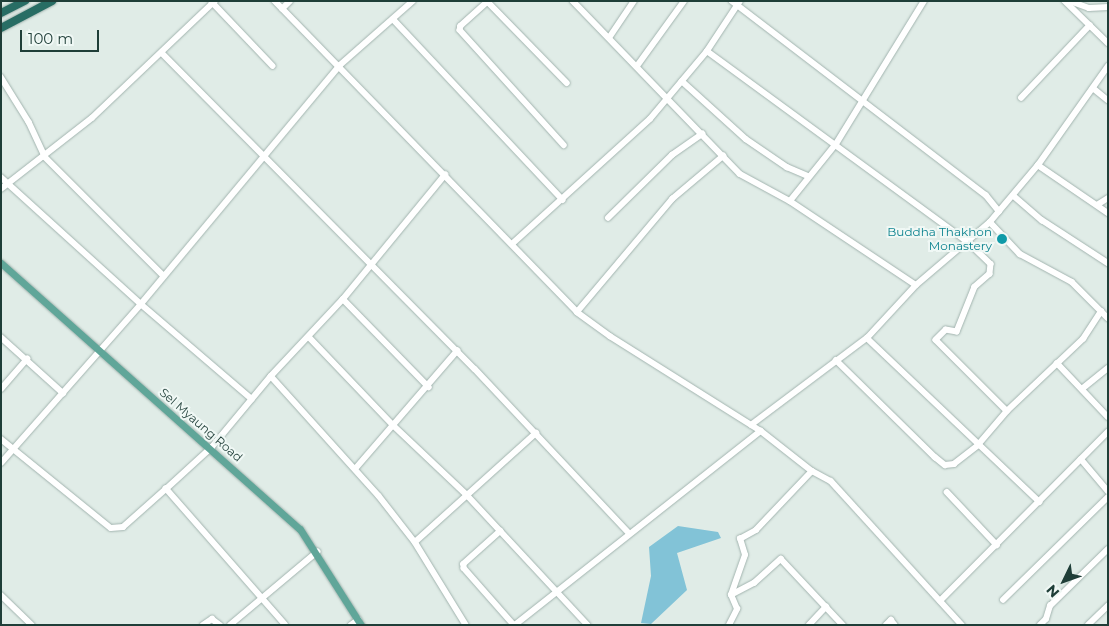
<!DOCTYPE html>
<html>
<head>
<meta charset="utf-8">
<style>
  body { margin:0 }
  #map { position:relative; width:1109px; height:626px; overflow:hidden; background:#e0ece7; font-family:Montserrat,sans-serif }
  div>[style] { position:absolute }
  [style*='--x'] { left:calc(var(--x)*1px); top:calc(var(--y)*1px); width:calc(var(--w)*1px); rotate:calc(var(--a)*1deg) }
  .water>* { inset:0; background:#82c3d7 }
  .roads { filter:drop-shadow(0 0 1px #a2b4af) drop-shadow(0 0 1px #a2b4af) }
  .minor>* { height:5.5px; margin:-2.75px; padding:0 2.75px; transform-origin:2.75px; border-radius:2.75px; background:#fff }
  .major>* { height:7px; margin:-3.5px; padding:0 3.5px; transform-origin:3.5px; border-radius:3.5px; background:#60a699 }
  .highway>* { height:8px; margin:-4px; padding:0 4px; transform-origin:4px; border-radius:4px; background:#286d64 }
  .dots>* { width:14px; height:14px; translate:-50% -50%; box-sizing:border-box; border:2px solid #f0f8f5; border-radius:50% }
  span { translate:-50% -50%; white-space:nowrap; text-align:center; line-height:1.15; -webkit-text-stroke:4px #f0f8f5; paint-order:stroke }
  .culture-label { font-size:12px; color:#0d838f }
  .right { translate:-100% -50%; text-align:right }
  .street-label { font-size:12px; color:#1f3e38 }
  .frame { position:absolute; inset:0; border:2px solid #1f3e38; pointer-events:none }
  .north { position:absolute; left:1039px; top:556px; width:50px; height:50px; -webkit-text-stroke:4px #f0f8f5; paint-order:stroke; rotate:228deg; font-size:14px; font-weight:700; line-height:20px; text-align:center; color:#1f3e38 }
  .north::after { content:''; display:block; margin:auto; width:18px; height:22px; background:#1f3e38; clip-path:polygon(50% 0,100% 100%,50% 72%,0 100%) }
  .scale { position:absolute; left:20px; top:30px; width:79px; height:22px; box-sizing:border-box; border:2px solid #1f3e38; border-top:0; padding-left:6px; font-size:15px; line-height:18px; white-space:nowrap; color:#1f3e38; -webkit-text-stroke:4px #f0f8f5; paint-order:stroke }
</style>
</head>
<body>
<div id="map">
  <div class="water">
    <i style="clip-path:polygon(678px 526px,718px 532px,721px 538px,677px 553px,687px 590px,651px 624px,641px 623px,651px 576px,649px 547px)"></i>
  </div>
  <div class="roads">
    <div class="minor">
      <i style="--x:275;--y:1;--w:434;--a:45.8"></i>
      <i style="--x:577;--y:312;--w:41;--a:36"></i>
      <i style="--x:610;--y:336;--w:178;--a:32.2"></i>
      <i style="--x:761;--y:431;--w:65;--a:38.1"></i>
      <i style="--x:812;--y:471;--w:21;--a:28"></i>
      <i style="--x:831;--y:481;--w:195;--a:47.7"></i>
      <i style="--x:489;--y:1;--w:38;--a:138"></i>
      <i style="--x:461;--y:26;--w:4;--a:104"></i>
      <i style="--x:460;--y:30;--w:155;--a:47.9"></i>
      <i style="--x:573;--y:1;--w:240;--a:46"></i>
      <i style="--x:740;--y:174;--w:57;--a:28.4"></i>
      <i style="--x:790;--y:201;--w:151;--a:33.7"></i>
      <i style="--x:732;--y:1;--w:320;--a:37.4"></i>
      <i style="--x:986;--y:195;--w:21;--a:51"></i>
      <i style="--x:1065;--y:1;--w:60;--a:44.3"></i>
      <i style="--x:1070;--y:1;--w:20;--a:20"></i>
      <i style="--x:1089;--y:8;--w:19;--a:-3"></i>
      <i style="--x:212;--y:2;--w:88;--a:46.4"></i>
      <i style="--x:488;--y:2;--w:113;--a:45.7"></i>
      <i style="--x:282;--y:9;--w:11;--a:-45"></i>
      <i style="--x:393;--y:19;--w:248;--a:46.8"></i>
      <i style="--x:609;--y:38;--w:45;--a:-56"></i>
      <i style="--x:707;--y:51;--w:322;--a:36.2"></i>
      <i style="--x:967;--y:241;--w:33;--a:44"></i>
      <i style="--x:991;--y:264;--w:10;--a:96"></i>
      <i style="--x:990;--y:274;--w:20;--a:139"></i>
      <i style="--x:975;--y:287;--w:48;--a:111.8"></i>
      <i style="--x:957;--y:332;--w:11;--a:-170"></i>
      <i style="--x:946;--y:330;--w:14;--a:135"></i>
      <i style="--x:936;--y:340;--w:100;--a:45"></i>
      <i style="--x:163;--y:54;--w:443;--a:45.3"></i>
      <i style="--x:475;--y:369;--w:225;--a:46.8"></i>
      <i style="--x:637;--y:66;--w:80;--a:-54.1"></i>
      <i style="--x:1;--y:77;--w:53;--a:58.1"></i>
      <i style="--x:29;--y:122;--w:38;--a:65"></i>
      <i style="--x:45;--y:157;--w:168;--a:45"></i>
      <i style="--x:682;--y:81;--w:86;--a:42.2"></i>
      <i style="--x:746;--y:139;--w:50;--a:34.3"></i>
      <i style="--x:787;--y:167;--w:23;--a:23"></i>
      <i style="--x:1093;--y:88;--w:19;--a:39"></i>
      <i style="--x:1021;--y:98;--w:100;--a:-46.6"></i>
      <i style="--x:1038;--y:165;--w:85;--a:34.4"></i>
      <i style="--x:1;--y:177;--w:189;--a:42.2"></i>
      <i style="--x:141;--y:304;--w:146;--a:40.6"></i>
      <i style="--x:1;--y:189;--w:115;--a:-38"></i>
      <i style="--x:92;--y:118;--w:170;--a:-43.6"></i>
      <i style="--x:1014;--y:196;--w:37;--a:41"></i>
      <i style="--x:1042;--y:220;--w:79;--a:33.1"></i>
      <i style="--x:790;--y:201;--w:73;--a:-51.1"></i>
      <i style="--x:836;--y:144;--w:168;--a:-58.4"></i>
      <i style="--x:1097;--y:205;--w:13;--a:-32"></i>
      <i style="--x:608;--y:218;--w:90;--a:-44.5"></i>
      <i style="--x:672;--y:155;--w:37;--a:-35"></i>
      <i style="--x:990;--y:222;--w:44;--a:46.8"></i>
      <i style="--x:1020;--y:254;--w:59;--a:28.3"></i>
      <i style="--x:1072;--y:282;--w:51;--a:45"></i>
      <i style="--x:512;--y:244;--w:186;--a:-42.2"></i>
      <i style="--x:650;--y:119;--w:89;--a:-50"></i>
      <i style="--x:707;--y:51;--w:60;--a:-56.6"></i>
      <i style="--x:343;--y:299;--w:123;--a:45.7"></i>
      <i style="--x:577;--y:312;--w:148;--a:-49.9"></i>
      <i style="--x:672;--y:199;--w:67;--a:-40.1"></i>
      <i style="--x:1;--y:337;--w:84;--a:42.1"></i>
      <i style="--x:309;--y:337;--w:122;--a:46.3"></i>
      <i style="--x:393;--y:425;--w:103;--a:43.4"></i>
      <i style="--x:468;--y:496;--w:176;--a:47.1"></i>
      <i style="--x:867;--y:338;--w:238;--a:43.5"></i>
      <i style="--x:836;--y:360;--w:139;--a:44.4"></i>
      <i style="--x:935;--y:457;--w:13;--a:39"></i>
      <i style="--x:945;--y:465;--w:9;--a:-6"></i>
      <i style="--x:954;--y:464;--w:31;--a:-38"></i>
      <i style="--x:978;--y:445;--w:45;--a:-49.5"></i>
      <i style="--x:1007;--y:411;--w:105;--a:-43.5"></i>
      <i style="--x:1083;--y:339;--w:33;--a:-57"></i>
      <i style="--x:1057;--y:363;--w:74;--a:46.6"></i>
      <i style="--x:271;--y:376;--w:161;--a:48"></i>
      <i style="--x:379;--y:496;--w:58;--a:52"></i>
      <i style="--x:415;--y:542;--w:97;--a:58.4"></i>
      <i style="--x:1;--y:389;--w:40;--a:-49"></i>
      <i style="--x:1082;--y:389;--w:33;--a:-39"></i>
      <i style="--x:751;--y:425;--w:145;--a:-36.9"></i>
      <i style="--x:867;--y:338;--w:72;--a:-47.2"></i>
      <i style="--x:916;--y:285;--w:97;--a:-40.4"></i>
      <i style="--x:990;--y:222;--w:75;--a:-49.9"></i>
      <i style="--x:1038;--y:165;--w:121;--a:-54.7"></i>
      <i style="--x:1;--y:439;--w:141;--a:39"></i>
      <i style="--x:111;--y:528;--w:12;--a:-5"></i>
      <i style="--x:123;--y:527;--w:57;--a:-41.5"></i>
      <i style="--x:1081;--y:459;--w:42;--a:49.8"></i>
      <i style="--x:1;--y:463;--w:212;--a:-48.6"></i>
      <i style="--x:141;--y:304;--w:310;--a:-50.2"></i>
      <i style="--x:339;--y:66;--w:98;--a:-41.3"></i>
      <i style="--x:356;--y:468;--w:155;--a:-49.2"></i>
      <i style="--x:947;--y:492;--w:73;--a:46.7"></i>
      <i style="--x:501;--y:531;--w:50;--a:138.3"></i>
      <i style="--x:464;--y:564;--w:4;--a:90"></i>
      <i style="--x:464;--y:568;--w:76;--a:48.7"></i>
      <i style="--x:415;--y:542;--w:163;--a:-42"></i>
      <i style="--x:1;--y:595;--w:43;--a:44.1"></i>
      <i style="--x:731;--y:595;--w:42;--a:-70.7"></i>
      <i style="--x:745;--y:555;--w:17;--a:-107"></i>
      <i style="--x:740;--y:539;--w:18;--a:-29"></i>
      <i style="--x:756;--y:530;--w:81;--a:-46.5"></i>
      <i style="--x:1003;--y:600;--w:147;--a:-44.4"></i>
      <i style="--x:940;--y:601;--w:238;--a:-45.2"></i>
      <i style="--x:203;--y:625;--w:11;--a:-34"></i>
      <i style="--x:212;--y:619;--w:10;--a:37"></i>
      <i style="--x:230;--y:625;--w:114;--a:-40"></i>
      <i style="--x:285;--y:625;--w:181;--a:-131.2"></i>
      <i style="--x:166;--y:489;--w:62;--a:-42.4"></i>
      <i style="--x:212;--y:447;--w:92;--a:-50.3"></i>
      <i style="--x:271;--y:376;--w:105;--a:-46.9"></i>
      <i style="--x:343;--y:299;--w:161;--a:-50.6"></i>
      <i style="--x:351;--y:625;--w:9;--a:-36"></i>
      <i style="--x:515;--y:625;--w:313;--a:-38.3"></i>
      <i style="--x:729;--y:625;--w:18;--a:-63"></i>
      <i style="--x:737;--y:609;--w:15;--a:-113"></i>
      <i style="--x:731;--y:595;--w:26;--a:-28"></i>
      <i style="--x:754;--y:583;--w:36;--a:-42"></i>
      <i style="--x:781;--y:559;--w:91;--a:46.8"></i>
      <i style="--x:809;--y:625;--w:25;--a:-47"></i>
      <i style="--x:886;--y:625;--w:7;--a:-45"></i>
      <i style="--x:891;--y:620;--w:6;--a:51"></i>
      <i style="--x:1040;--y:625;--w:8;--a:-45"></i>
      <i style="--x:1046;--y:619;--w:14;--a:-73"></i>
      <i style="--x:1050;--y:606;--w:81;--a:-44.5"></i>
      <i style="--x:1088;--y:625;--w:28;--a:-44"></i>
    </div>
    <div class="major">
      <i style="--x:1;--y:263;--w:400;--a:41.7"></i>
      <i style="--x:300;--y:529;--w:114;--a:57.6"></i>
    </div>
    <div class="highway">
      <i style="--x:1;--y:13;--w:27;--a:-27"></i>
      <i style="--x:1;--y:28;--w:58;--a:-27.9"></i>
    </div>
  </div>
  <div class="dots">
    <i style="left:1002px;top:239px;background:#0f9aa8"></i>
  </div>
  <div class="culture-label">
    <span class="right" style="left:992px;top:239px">Buddha Thakhon<br>Monastery</span>
  </div>
  <div class="street-label">
    <span style="left:201px;top:425px;rotate:41deg">Sel Myaung Road</span>
  </div>
  <div class="frame"></div>
  <div class="north">N</div>
  <div class="scale">100 m</div>
</div>
</body>
</html>
